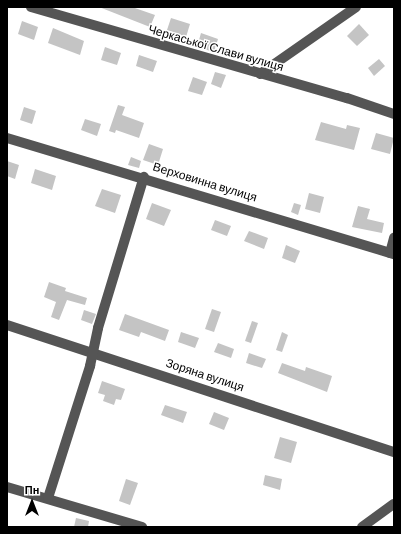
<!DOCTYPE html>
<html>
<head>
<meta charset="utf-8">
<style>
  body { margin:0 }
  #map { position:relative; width:401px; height:534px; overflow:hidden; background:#fff; font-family:Barlow,sans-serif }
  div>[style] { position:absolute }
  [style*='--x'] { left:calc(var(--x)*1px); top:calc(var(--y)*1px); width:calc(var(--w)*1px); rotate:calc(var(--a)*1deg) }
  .building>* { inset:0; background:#c4c4c4 }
  .minor>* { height:10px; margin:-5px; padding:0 5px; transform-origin:5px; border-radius:5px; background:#555 }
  span { translate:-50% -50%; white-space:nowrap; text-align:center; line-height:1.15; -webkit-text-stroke:3px #fff; paint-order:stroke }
  .street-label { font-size:12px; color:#000 }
  .frame { position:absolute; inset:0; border:8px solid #000; pointer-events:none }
  .north { position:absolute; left:12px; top:482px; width:40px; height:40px; -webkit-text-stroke:3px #fff; paint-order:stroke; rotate:0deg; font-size:11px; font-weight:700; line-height:16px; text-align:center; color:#000 }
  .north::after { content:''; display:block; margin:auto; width:14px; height:18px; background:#000; clip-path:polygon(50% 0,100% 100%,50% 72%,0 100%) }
</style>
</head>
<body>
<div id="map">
  <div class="building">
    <i style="clip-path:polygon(99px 7px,132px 7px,155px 15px,150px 27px)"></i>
    <i style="clip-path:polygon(171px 18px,190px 24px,186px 37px,167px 30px)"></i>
    <i style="clip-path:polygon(22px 21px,38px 27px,34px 40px,18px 34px)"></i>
    <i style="clip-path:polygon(359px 24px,369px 35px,357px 46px,347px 36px)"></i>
    <i style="clip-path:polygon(53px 28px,84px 41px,80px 55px,48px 43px)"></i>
    <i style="clip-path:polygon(201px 33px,218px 39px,214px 52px,197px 47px)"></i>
    <i style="clip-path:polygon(105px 47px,121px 53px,117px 65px,101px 60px)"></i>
    <i style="clip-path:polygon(139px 55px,157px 61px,153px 72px,136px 66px)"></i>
    <i style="clip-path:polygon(379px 59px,385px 66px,374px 76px,368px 68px)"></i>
    <i style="clip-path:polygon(215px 72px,226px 75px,221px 88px,211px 84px)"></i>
    <i style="clip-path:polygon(193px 77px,207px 82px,202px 95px,188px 91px)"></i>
    <i style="clip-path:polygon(118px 105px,125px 107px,122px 115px,144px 123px,139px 138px,116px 130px,115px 133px,109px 131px)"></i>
    <i style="clip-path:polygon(24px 107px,36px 111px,32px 124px,20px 120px)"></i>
    <i style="clip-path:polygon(85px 119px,101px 124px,97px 136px,81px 130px)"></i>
    <i style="clip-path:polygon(321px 122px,346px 129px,347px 125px,360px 128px,354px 150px,315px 140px)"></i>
    <i style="clip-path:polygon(376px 133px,394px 138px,390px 154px,371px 149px)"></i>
    <i style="clip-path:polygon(149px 144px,163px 149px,158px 165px,143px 160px)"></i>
    <i style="clip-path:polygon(131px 157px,141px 161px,139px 168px,128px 165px)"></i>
    <i style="clip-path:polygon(7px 161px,19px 165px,15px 179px,7px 176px)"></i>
    <i style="clip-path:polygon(35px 169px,56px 176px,52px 190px,31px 183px)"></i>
    <i style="clip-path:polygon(102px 189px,121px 195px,115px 213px,95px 206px)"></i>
    <i style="clip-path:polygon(309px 193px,324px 197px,320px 213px,305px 209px)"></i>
    <i style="clip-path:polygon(152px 203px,171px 210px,164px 226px,146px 219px)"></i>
    <i style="clip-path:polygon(294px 203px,301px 205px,298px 215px,291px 212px)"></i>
    <i style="clip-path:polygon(358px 206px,370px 209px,367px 219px,384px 223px,382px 233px,352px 227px)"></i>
    <i style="clip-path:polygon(215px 220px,231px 226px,227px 236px,211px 230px)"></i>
    <i style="clip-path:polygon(249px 231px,268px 238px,264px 249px,244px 241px)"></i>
    <i style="clip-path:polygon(286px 245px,300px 251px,295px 263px,282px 258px)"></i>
    <i style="clip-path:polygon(49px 282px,66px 288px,65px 291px,87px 298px,85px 305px,67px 300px,59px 320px,51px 317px,56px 302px,44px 297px)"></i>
    <i style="clip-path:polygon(212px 309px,221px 312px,214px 332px,205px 329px)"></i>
    <i style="clip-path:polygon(84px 310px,96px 314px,92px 324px,81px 320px)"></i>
    <i style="clip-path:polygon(125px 314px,169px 330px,165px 341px,141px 332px,139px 337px,119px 330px)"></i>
    <i style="clip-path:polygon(252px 321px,258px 323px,251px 343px,245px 341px)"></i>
    <i style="clip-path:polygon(181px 332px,199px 338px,195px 348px,178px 342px)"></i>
    <i style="clip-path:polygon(282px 332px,288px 335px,282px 352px,276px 350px)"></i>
    <i style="clip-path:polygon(218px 343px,234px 349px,231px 358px,214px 352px)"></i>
    <i style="clip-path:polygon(249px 353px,266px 359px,262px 368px,246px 363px)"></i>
    <i style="clip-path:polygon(282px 363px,305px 371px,306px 367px,332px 376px,327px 392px,278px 373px)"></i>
    <i style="clip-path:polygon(102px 381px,125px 389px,121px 400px,116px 399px,114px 405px,103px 401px,105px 395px,98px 393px)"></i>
    <i style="clip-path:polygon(165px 405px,187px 412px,183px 423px,161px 415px)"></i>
    <i style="clip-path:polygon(214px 412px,229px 418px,224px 430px,209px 424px)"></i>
    <i style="clip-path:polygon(280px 437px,297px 442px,291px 463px,274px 458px)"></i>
    <i style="clip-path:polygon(265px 475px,282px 479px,280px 490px,263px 485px)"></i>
    <i style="clip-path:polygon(126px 479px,138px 483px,130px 505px,119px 501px)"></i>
    <i style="clip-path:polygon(76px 518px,89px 521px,88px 527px,74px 527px)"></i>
  </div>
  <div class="minor">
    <i style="--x:31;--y:7;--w:329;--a:16.1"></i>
    <i style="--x:347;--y:98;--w:50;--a:18.8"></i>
    <i style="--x:260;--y:74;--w:117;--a:-34.9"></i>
    <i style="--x:7;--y:138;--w:404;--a:16.7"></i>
    <i style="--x:390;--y:253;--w:16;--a:-75"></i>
    <i style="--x:7;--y:325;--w:407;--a:18.2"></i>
    <i style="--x:7;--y:487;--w:141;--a:16.5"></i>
    <i style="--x:48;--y:498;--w:139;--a:-72.3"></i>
    <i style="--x:90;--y:366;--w:39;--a:-78"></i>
    <i style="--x:98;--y:328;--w:158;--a:-73.1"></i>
    <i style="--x:362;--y:527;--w:39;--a:-36"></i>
  </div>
  <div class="street-label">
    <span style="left:216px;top:48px;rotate:16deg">Черкаської Слави вулиця</span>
    <span style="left:205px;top:182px;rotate:17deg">Верховинна вулиця</span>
    <span style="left:205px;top:375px;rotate:18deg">Зоряна вулиця</span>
  </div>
  <div class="frame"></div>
  <div class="north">Пн</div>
</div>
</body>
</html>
